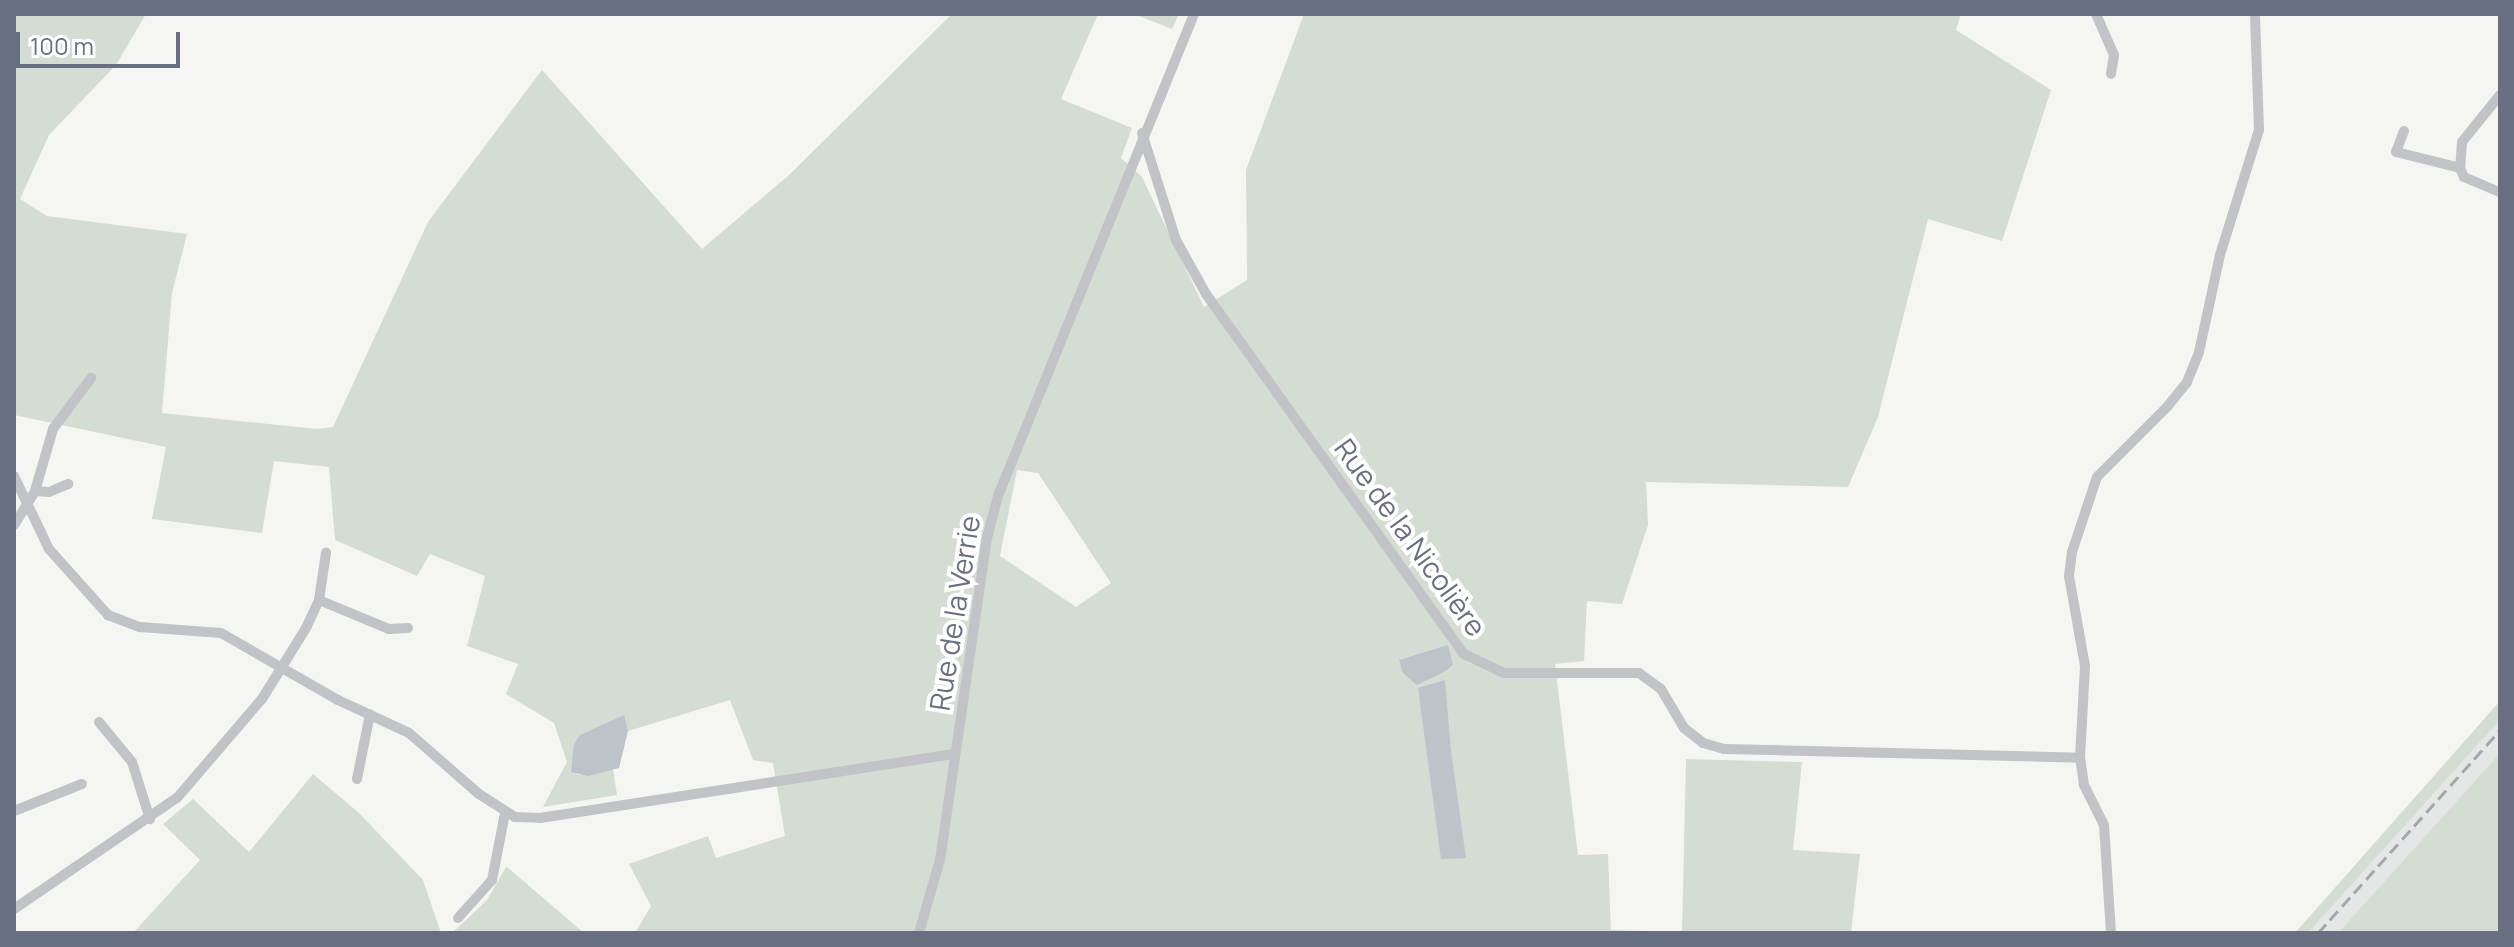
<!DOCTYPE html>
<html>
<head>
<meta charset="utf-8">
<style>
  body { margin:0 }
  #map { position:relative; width:2514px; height:947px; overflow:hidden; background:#f5f5f2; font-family:Manrope,sans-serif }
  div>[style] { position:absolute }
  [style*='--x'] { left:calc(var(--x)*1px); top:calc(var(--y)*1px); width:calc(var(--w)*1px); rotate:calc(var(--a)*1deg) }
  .built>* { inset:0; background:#e5e6e6 }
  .green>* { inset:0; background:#d5dcd4 }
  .water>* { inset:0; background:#bdc3c9 }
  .street>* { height:10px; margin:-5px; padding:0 5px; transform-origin:5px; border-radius:5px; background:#c2c3c7 }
  .rail>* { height:3px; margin-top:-1.5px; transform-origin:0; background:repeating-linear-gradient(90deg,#a5a7ad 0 12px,transparent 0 18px) }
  span { translate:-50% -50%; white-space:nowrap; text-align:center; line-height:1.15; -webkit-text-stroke:8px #fff; paint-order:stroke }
  .street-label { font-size:28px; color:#686f80 }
  .frame { position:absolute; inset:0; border:16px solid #686f80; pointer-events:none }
  .scale { position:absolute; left:16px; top:32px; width:164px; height:36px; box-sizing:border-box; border:4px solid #686f80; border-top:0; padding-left:10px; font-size:24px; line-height:28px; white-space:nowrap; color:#686f80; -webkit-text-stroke:6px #fff; paint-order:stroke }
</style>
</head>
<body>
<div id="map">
  <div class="built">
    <i style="clip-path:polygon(2500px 720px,2500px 753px,2338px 933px,2308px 933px)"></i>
  </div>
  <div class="green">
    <i style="clip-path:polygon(evenodd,14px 14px,146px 14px,116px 65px,49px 135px,20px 199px,47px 216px,187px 234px,172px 293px,162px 413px,317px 429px,333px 427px,428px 222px,542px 70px,702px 249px,788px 176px,952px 14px,1098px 14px,1061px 99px,1132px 128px,1121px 158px,1142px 177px,1204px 307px,1247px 280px,1246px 170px,1304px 14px,1961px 14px,1956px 30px,2051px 90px,2002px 241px,1928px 219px,1878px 417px,1848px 487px,1646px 482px,1648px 525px,1622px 604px,1587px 601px,1584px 661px,1555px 664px,1578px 855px,1608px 854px,1611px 930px,1682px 932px,1686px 759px,1802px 762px,1793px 850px,1860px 854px,1851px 933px,635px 933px,651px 906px,629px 864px,708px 836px,716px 858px,785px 836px,773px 763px,753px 760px,730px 700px,628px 731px,623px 716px,581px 735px,574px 744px,577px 775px,613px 769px,617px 795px,543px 807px,567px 762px,554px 723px,506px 694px,518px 664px,467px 646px,485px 576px,430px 554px,417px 576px,335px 540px,329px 467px,274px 461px,262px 533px,152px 519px,166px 447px,14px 415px,14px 14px,1017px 470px,1038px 473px,1111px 583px,1076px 607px,1000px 556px,1017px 470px)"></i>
    <i style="clip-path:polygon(1134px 14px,1179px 14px,1172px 29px)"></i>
    <i style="clip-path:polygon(2500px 701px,2500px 720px,2308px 933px,2295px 933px)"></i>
    <i style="clip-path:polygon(2500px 753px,2500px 933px,2338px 933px)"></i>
    <i style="clip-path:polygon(313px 774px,359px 813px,423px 880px,441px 933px,133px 933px,200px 860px,163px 824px,193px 799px,249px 852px)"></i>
    <i style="clip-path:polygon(506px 867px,507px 867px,584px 933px,452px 933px,487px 900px)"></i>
  </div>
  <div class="water">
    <i style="clip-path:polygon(1448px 645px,1453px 665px,1444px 672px,1417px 685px,1403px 673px,1399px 660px)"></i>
    <i style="clip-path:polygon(1445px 680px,1451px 751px,1466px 858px,1441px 859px,1418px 688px)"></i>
    <i style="clip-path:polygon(624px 715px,628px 731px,619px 768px,588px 776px,571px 772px,574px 744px,580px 735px)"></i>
  </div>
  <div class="street">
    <i style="--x:2096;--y:14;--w:45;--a:66.3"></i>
    <i style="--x:2114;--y:55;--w:19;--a:99"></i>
    <i style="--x:2500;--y:95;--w:60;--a:129"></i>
    <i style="--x:2462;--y:142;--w:26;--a:94"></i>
    <i style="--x:2460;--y:168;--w:10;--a:66"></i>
    <i style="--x:2464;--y:177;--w:39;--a:23"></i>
    <i style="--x:2404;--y:131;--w:22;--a:111"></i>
    <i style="--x:2396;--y:152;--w:66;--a:14"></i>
    <i style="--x:1142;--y:133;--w:112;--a:72.4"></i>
    <i style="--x:1176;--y:240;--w:62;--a:60.9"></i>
    <i style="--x:1206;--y:294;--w:443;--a:54.4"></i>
    <i style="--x:1464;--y:654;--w:44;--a:25.4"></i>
    <i style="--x:1504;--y:673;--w:135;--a:0"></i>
    <i style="--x:1639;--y:673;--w:27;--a:36"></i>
    <i style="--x:1661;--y:689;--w:45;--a:59.5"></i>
    <i style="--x:1684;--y:728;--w:24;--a:38"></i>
    <i style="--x:1703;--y:743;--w:22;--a:16"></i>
    <i style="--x:1724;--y:749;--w:356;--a:1.4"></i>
    <i style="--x:14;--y:476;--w:81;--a:64.4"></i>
    <i style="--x:49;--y:549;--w:89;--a:48.2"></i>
    <i style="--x:108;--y:615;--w:34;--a:21"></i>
    <i style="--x:140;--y:627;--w:81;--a:4.2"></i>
    <i style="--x:221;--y:633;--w:135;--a:29.8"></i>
    <i style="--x:338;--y:700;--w:78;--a:24.9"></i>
    <i style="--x:409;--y:733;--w:93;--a:41.1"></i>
    <i style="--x:479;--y:794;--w:43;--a:32.6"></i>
    <i style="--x:515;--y:817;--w:25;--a:2"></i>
    <i style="--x:540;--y:818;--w:420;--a:-8.8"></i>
    <i style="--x:35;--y:491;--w:14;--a:4"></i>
    <i style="--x:49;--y:492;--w:21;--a:-23"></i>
    <i style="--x:14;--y:525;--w:40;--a:-58"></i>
    <i style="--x:35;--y:491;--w:65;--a:-73.8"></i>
    <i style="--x:53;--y:429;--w:64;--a:-53.3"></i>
    <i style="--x:319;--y:600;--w:76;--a:22.5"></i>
    <i style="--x:389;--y:629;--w:19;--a:-3"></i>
    <i style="--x:99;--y:722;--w:52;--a:50.5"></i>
    <i style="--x:132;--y:762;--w:60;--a:72.5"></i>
    <i style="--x:357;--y:779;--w:66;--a:-78.7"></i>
    <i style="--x:14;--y:811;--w:73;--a:-21.7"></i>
    <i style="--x:14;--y:909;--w:197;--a:-34.3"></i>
    <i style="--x:177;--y:798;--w:130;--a:-49.4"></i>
    <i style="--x:262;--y:699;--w:84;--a:-58.2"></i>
    <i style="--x:306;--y:628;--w:31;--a:-65"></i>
    <i style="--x:319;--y:600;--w:48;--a:-81.5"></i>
    <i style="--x:458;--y:918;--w:51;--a:-48.2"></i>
    <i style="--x:492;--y:880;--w:68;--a:-79"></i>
    <i style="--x:919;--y:933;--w:76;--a:-74"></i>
    <i style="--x:940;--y:860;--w:325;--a:-81.7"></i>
    <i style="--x:987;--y:538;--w:43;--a:-75.3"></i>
    <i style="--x:998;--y:496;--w:520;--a:-67.87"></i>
    <i style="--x:2111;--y:933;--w:108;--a:-93.7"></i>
    <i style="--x:2104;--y:825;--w:45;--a:-116.6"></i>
    <i style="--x:2084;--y:785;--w:27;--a:-98"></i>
    <i style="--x:2080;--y:758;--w:92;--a:-86.9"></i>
    <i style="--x:2085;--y:666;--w:91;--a:-100.1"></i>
    <i style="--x:2069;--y:576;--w:24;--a:-83"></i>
    <i style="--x:2072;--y:552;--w:79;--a:-71.6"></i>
    <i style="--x:2097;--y:477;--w:99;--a:-45"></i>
    <i style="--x:2167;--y:407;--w:32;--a:-51"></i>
    <i style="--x:2187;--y:382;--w:32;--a:-68"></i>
    <i style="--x:2199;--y:352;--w:99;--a:-77.8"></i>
    <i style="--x:2220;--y:255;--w:131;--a:-72.7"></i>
    <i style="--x:2259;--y:130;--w:116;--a:-92"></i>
  </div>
  <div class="rail">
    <i style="--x:2318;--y:933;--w:273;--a:-48.1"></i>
  </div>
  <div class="street-label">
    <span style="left:1411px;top:537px;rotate:54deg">Rue de la Nicolière</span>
    <span style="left:954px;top:613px;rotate:-81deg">Rue de la Verrie</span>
  </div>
  <div class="frame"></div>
  <div class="scale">100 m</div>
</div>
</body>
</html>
